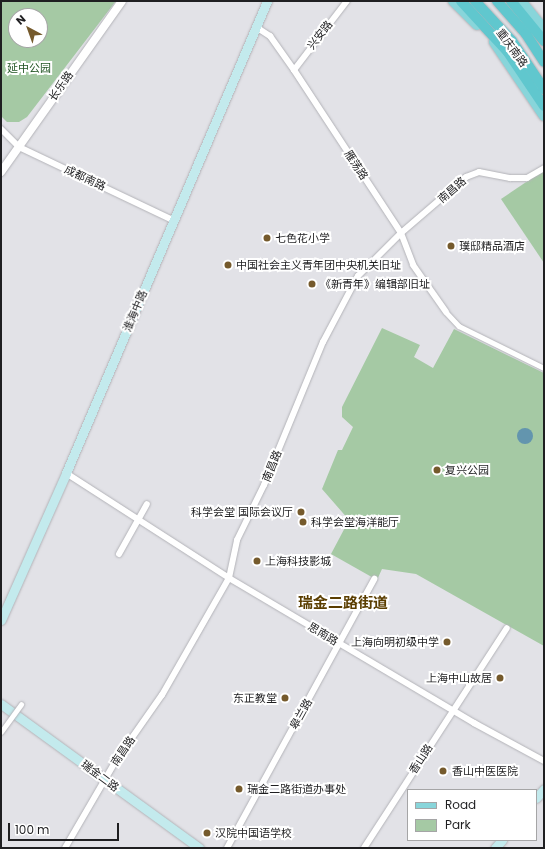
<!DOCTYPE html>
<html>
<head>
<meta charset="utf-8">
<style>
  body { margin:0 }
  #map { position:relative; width:545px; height:849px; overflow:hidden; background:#e2e2e7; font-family:Poppins,"Noto Sans SC",sans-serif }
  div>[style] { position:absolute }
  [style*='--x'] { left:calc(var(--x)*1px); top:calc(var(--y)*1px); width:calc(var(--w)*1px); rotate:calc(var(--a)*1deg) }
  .green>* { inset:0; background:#a5c9a4 }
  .water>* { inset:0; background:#6395ae }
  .round { border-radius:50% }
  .roads { filter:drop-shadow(0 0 1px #b3b3b8) drop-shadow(0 0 1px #b3b3b8) }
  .pedestrian>* { height:4.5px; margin:-2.25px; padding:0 2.25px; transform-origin:2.25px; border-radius:2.25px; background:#fff }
  .minor>* { height:6px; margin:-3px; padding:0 3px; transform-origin:3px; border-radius:3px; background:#fff }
  .tertiary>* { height:8px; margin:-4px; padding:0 4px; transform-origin:4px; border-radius:4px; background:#fff }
  .secondary>* { height:9px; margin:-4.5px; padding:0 4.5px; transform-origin:4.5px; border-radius:4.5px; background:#c3eaed }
  .primary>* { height:10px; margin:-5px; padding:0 5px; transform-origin:5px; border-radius:5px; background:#88d5da }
  .trunk>* { height:10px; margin:-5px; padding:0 5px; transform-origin:5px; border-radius:5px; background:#60c7ce }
  .bridges { filter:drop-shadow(0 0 1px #b3b3b8) drop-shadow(0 0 1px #b3b3b8) }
  .pedestrian-bridge>* { height:4.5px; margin:-2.25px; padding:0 2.25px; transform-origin:2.25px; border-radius:2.25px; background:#fff }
  .dots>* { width:11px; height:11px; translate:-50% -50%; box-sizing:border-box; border:2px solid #fff; border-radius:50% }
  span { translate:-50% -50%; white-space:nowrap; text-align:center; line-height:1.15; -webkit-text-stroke:4px #fff; paint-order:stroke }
  .street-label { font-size:11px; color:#1f1f21 }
  .park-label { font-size:11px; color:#215423 }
  .poi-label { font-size:11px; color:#1f1f21 }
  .left { translate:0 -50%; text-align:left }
  .right { translate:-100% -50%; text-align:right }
  .district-label { font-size:15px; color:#5b3e01; font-weight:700 }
  .frame { position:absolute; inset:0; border:2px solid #1f1f21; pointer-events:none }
  .legend { position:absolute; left:407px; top:789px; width:130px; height:52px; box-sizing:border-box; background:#fff; border:1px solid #a5a5a6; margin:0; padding:5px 7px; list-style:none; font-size:12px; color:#1f1f21 }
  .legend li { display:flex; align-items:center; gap:8px; height:20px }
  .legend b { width:20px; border:1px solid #a5a5a6 }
  .north { position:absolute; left:8px; top:8px; width:40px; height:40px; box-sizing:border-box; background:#fff; border:1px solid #a5a5a6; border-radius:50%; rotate:319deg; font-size:11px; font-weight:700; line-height:16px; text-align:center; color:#1f1f21 }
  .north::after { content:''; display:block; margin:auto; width:14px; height:18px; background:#755a2c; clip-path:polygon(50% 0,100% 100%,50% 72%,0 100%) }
  .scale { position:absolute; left:8px; top:823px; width:111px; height:18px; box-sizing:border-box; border:2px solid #1f1f21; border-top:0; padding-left:5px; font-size:12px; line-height:14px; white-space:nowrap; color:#1f1f21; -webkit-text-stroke:3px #fff; paint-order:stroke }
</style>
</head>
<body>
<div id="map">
  <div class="green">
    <i style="clip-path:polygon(evenodd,1px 1px,116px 1px,27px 117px,19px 122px,7px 122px,1px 116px,1px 1px,16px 16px,40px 16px,40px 40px,16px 40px,16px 16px)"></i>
    <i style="clip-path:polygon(544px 170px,544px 263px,501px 199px)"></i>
    <i style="clip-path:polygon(382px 328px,420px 345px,414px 357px,433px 368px,454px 329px,544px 373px,544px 646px,416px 574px,382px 569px,377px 580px,331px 554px,349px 520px,322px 489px,338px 450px,342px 450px,353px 427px,342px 417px,342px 407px)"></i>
  </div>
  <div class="water">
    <i class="round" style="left:517px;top:428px;width:16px;height:16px"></i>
  </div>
  <div class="roads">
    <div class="pedestrian">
      <i style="--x:446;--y:312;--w:19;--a:47"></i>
      <i style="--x:459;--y:326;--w:95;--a:26.3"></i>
    </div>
    <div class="minor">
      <i style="--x:256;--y:27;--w:17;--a:33"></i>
      <i style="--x:270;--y:36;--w:42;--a:54.8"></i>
      <i style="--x:294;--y:70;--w:195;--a:56.7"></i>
      <i style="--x:401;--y:233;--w:34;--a:69"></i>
      <i style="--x:413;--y:265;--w:57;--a:54.9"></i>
      <i style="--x:294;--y:70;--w:87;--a:-52.5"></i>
      <i style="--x:1;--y:129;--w:25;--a:45"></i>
      <i style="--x:19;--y:147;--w:170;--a:25.4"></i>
      <i style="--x:66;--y:473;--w:194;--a:32.8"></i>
      <i style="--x:229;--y:578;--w:285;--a:30.6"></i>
      <i style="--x:474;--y:723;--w:80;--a:28.5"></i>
      <i style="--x:119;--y:554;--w:57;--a:-60.8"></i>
      <i style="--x:65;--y:848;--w:99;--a:-59.8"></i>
      <i style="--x:115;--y:762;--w:82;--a:-55"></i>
      <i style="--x:162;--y:695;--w:135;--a:-60.2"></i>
      <i style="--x:229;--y:578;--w:39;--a:-78"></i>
      <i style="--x:237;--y:540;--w:61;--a:-63.9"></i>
      <i style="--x:264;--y:485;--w:155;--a:-67.6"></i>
      <i style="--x:323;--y:342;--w:75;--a:-62.1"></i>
      <i style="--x:358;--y:276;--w:61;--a:-45"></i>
      <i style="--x:401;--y:233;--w:86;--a:-40.7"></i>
      <i style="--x:466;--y:177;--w:14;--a:-21"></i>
      <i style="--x:479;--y:172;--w:32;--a:11"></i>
      <i style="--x:510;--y:178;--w:17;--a:0"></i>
      <i style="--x:527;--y:178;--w:20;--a:-30"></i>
      <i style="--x:227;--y:848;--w:307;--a:-61.3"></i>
      <i style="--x:364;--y:848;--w:262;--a:-57"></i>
    </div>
    <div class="tertiary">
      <i style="--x:1;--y:172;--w:209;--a:-54.7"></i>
    </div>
    <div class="secondary">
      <i style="--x:1;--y:620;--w:161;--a:-66.1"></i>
      <i style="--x:66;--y:473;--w:513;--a:-66.93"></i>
      <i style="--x:1;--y:704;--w:245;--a:36"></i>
      <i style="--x:536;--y:798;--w:12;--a:-48"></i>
      <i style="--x:495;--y:848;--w:11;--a:-49"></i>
    </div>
    <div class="primary">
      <i style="--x:453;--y:1;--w:34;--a:45"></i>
      <i style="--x:521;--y:1;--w:36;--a:51"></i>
      <i style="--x:494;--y:42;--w:89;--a:56"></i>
    </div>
    <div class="trunk">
      <i style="--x:461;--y:1;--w:68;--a:47.4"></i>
      <i style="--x:507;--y:51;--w:66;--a:56.1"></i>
      <i style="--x:475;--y:1;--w:54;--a:47.2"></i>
      <i style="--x:512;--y:41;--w:58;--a:56.3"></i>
      <i style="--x:497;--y:1;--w:44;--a:48.7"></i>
      <i style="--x:526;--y:34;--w:33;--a:57"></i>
      <i style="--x:511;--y:1;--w:52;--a:50.5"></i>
    </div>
  </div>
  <div class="bridges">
    <div class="pedestrian-bridge">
      <i style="--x:1;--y:732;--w:34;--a:-54"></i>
    </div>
  </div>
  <div class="dots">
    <i style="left:267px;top:238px;background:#755a2c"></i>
    <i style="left:451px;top:246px;background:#755a2c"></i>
    <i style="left:228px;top:265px;background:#755a2c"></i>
    <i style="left:312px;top:284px;background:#755a2c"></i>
    <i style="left:437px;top:470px;background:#755a2c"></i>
    <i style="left:301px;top:512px;background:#755a2c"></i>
    <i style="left:303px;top:522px;background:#755a2c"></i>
    <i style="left:257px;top:561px;background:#755a2c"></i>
    <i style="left:447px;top:642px;background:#755a2c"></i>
    <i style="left:500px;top:678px;background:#755a2c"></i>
    <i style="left:285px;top:698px;background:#755a2c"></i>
    <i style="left:443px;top:771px;background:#755a2c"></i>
    <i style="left:239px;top:789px;background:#755a2c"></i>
    <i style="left:207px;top:833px;background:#755a2c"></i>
  </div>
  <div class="street-label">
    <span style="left:320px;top:35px;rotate:-52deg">兴安路</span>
    <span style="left:512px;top:48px;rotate:54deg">重庆南路</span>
    <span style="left:61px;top:86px;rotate:-55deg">长乐路</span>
    <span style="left:356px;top:165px;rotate:57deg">雁荡路</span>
    <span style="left:85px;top:178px;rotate:25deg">成都南路</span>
    <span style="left:452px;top:190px;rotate:-41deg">南昌路</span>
    <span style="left:135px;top:311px;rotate:-67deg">淮海中路</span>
    <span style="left:272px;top:466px;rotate:-68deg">南昌路</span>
    <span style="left:323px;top:634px;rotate:31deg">思南路</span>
    <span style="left:301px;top:714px;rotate:-61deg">皋兰路</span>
    <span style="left:123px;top:751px;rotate:-56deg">南昌路</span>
    <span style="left:421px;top:759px;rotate:-57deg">香山路</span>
    <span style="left:100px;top:776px;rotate:37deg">瑞金二路</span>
  </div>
  <div class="park-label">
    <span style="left:29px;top:68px">延中公园</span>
  </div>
  <div class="poi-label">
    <span class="left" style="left:275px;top:238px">七色花小学</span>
    <span class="left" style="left:459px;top:246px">璞邸精品酒店</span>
    <span class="left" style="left:236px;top:265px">中国社会主义青年团中央机关旧址</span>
    <span class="left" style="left:320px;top:284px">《新青年》编辑部旧址</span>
    <span class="left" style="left:445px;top:470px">复兴公园</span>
    <span class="right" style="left:293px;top:512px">科学会堂 国际会议厅</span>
    <span class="left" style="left:311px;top:522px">科学会堂海洋能厅</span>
    <span class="left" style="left:265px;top:561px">上海科技影城</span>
    <span class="right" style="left:439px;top:642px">上海向明初级中学</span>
    <span class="right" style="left:492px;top:678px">上海中山故居</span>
    <span class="right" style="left:277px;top:698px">东正教堂</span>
    <span class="left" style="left:452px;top:771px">香山中医医院</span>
    <span class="left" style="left:247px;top:789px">瑞金二路街道办事处</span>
    <span class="left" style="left:215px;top:833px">汉院中国语学校</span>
  </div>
  <div class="district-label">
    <span style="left:343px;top:603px">瑞金二路街道</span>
  </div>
  <div class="frame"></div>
  <ul class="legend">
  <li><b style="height:5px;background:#88d5da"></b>Road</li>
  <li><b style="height:11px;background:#a5c9a4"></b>Park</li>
  </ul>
  <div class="north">N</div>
  <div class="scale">100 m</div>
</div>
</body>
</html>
